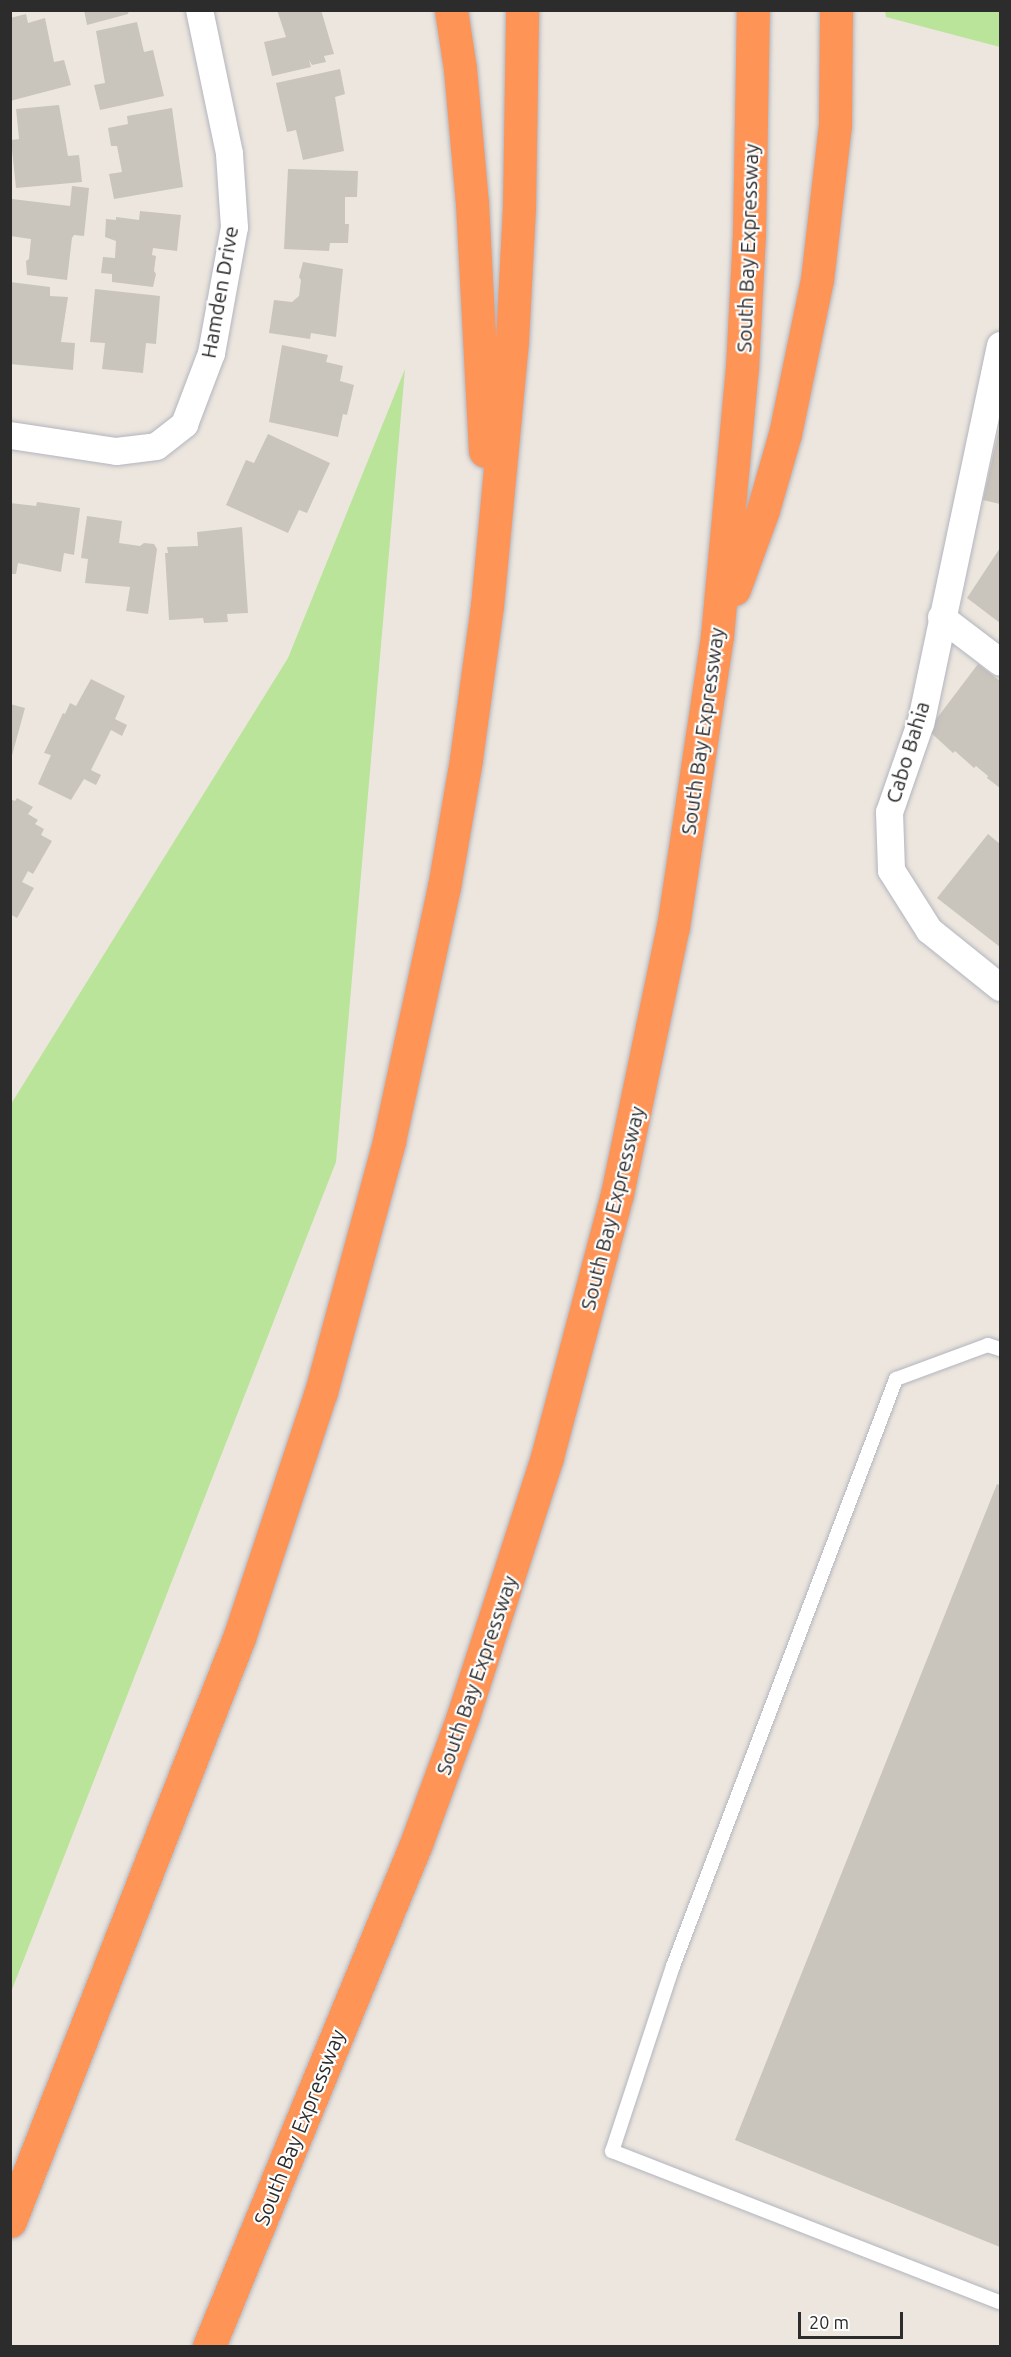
<!DOCTYPE html>
<html>
<head>
<meta charset="utf-8">
<style>
  body { margin:0 }
  #map { position:relative; width:1011px; height:2357px; overflow:hidden; background:#ede6de; font-family:Ubuntu,sans-serif }
  div>[style] { position:absolute }
  [style*='--x'] { left:calc(var(--x)*1px); top:calc(var(--y)*1px); width:calc(var(--w)*1px); rotate:calc(var(--a)*1deg) }
  .green>* { inset:0; background:#b9e49a }
  .building>* { inset:0; background:#c9c4bc }
  .roads { filter:drop-shadow(0 0 2px #b2b5bf) drop-shadow(0 0 2px #b2b5bf) }
  .service>* { height:14px; margin:-7px; padding:0 7px; transform-origin:7px; border-radius:7px; background:#fff }
  .minor>* { height:27px; margin:-13.5px; padding:0 13.5px; transform-origin:13.5px; border-radius:13.5px; background:#fff }
  .motorway>* { height:33px; margin:-16.5px; padding:0 16.5px; transform-origin:16.5px; border-radius:16.5px; background:#ff9457 }
  span { translate:-50% -50%; white-space:nowrap; text-align:center; line-height:1.15; -webkit-text-stroke:4.5px #fff; paint-order:stroke }
  .street-label { font-size:21px; color:#2c2c2c }
  .frame { position:absolute; inset:0; border:12px solid #2c2c2c; pointer-events:none }
  .scale { position:absolute; left:798px; top:2312px; width:105px; height:27px; box-sizing:border-box; border:3px solid #2c2c2c; border-top:0; padding-left:8px; font-size:18px; line-height:21px; white-space:nowrap; color:#2c2c2c; -webkit-text-stroke:4px #fff; paint-order:stroke }
</style>
</head>
<body>
<div id="map">
  <div class="green">
    <i style="clip-path:polygon(885px 11px,1000px 11px,1000px 47px,886px 17px)"></i>
    <i style="clip-path:polygon(405px 369px,336px 1162px,11px 1992px,11px 1104px,288px 658px)"></i>
  </div>
  <div class="building">
    <i style="clip-path:polygon(84px 10px,129px 10px,128px 14px,87px 25px)"></i>
    <i style="clip-path:polygon(277px 10px,321px 10px,334px 54px,324px 56px,326px 62px,312px 65px,309px 60px,311px 67px,272px 76px,264px 42px,286px 37px)"></i>
    <i style="clip-path:polygon(26px 14px,28px 23px,45px 18px,54px 62px,64px 60px,71px 85px,10px 101px,10px 18px)"></i>
    <i style="clip-path:polygon(137px 22px,144px 52px,153px 50px,164px 96px,100px 110px,94px 85px,105px 83px,96px 31px)"></i>
    <i style="clip-path:polygon(340px 69px,345px 94px,335px 97px,344px 151px,303px 160px,296px 130px,287px 132px,276px 83px)"></i>
    <i style="clip-path:polygon(59px 105px,68px 156px,79px 155px,82px 182px,16px 188px,11px 140px,19px 139px,16px 109px)"></i>
    <i style="clip-path:polygon(172px 108px,183px 187px,114px 199px,109px 174px,122px 172px,117px 146px,111px 146px,108px 128px,128px 124px,127px 116px)"></i>
    <i style="clip-path:polygon(288px 169px,358px 171px,357px 197px,345px 197px,345px 224px,349px 224px,348px 243px,330px 243px,329px 251px,284px 249px)"></i>
    <i style="clip-path:polygon(72px 186px,89px 188px,84px 236px,74px 235px,72px 238px,67px 280px,27px 275px,26px 261px,29px 259px,31px 239px,10px 236px,12px 199px,70px 206px)"></i>
    <i style="clip-path:polygon(140px 211px,181px 215px,177px 251px,153px 248px,152px 255px,156px 256px,154px 271px,156px 274px,153px 287px,112px 282px,112px 274px,101px 273px,103px 257px,115px 258px,116px 241px,105px 237px,106px 219px,116px 220px,116px 217px,139px 220px)"></i>
    <i style="clip-path:polygon(303px 262px,343px 269px,336px 337px,311px 333px,310px 339px,269px 333px,274px 300px,292px 302px,299px 296px,301px 280px,299px 277px)"></i>
    <i style="clip-path:polygon(10px 282px,50px 287px,50px 296px,68px 297px,61px 342px,75px 343px,73px 370px,10px 364px)"></i>
    <i style="clip-path:polygon(95px 289px,160px 296px,156px 344px,146px 343px,143px 373px,102px 369px,105px 343px,90px 342px)"></i>
    <i style="clip-path:polygon(282px 345px,328px 355px,326px 362px,343px 366px,340px 381px,354px 385px,347px 415px,343px 414px,338px 437px,269px 422px)"></i>
    <i style="clip-path:polygon(1000px 424px,1000px 504px,983px 500px)"></i>
    <i style="clip-path:polygon(268px 434px,330px 463px,307px 513px,299px 510px,288px 533px,226px 505px,246px 460px,254px 463px)"></i>
    <i style="clip-path:polygon(37px 502px,80px 508px,74px 555px,64px 553px,61px 572px,18px 563px,16px 574px,10px 574px,10px 503px,36px 506px)"></i>
    <i style="clip-path:polygon(87px 516px,122px 521px,119px 543px,140px 546px,144px 543px,154px 544px,157px 549px,148px 614px,126px 611px,130px 587px,85px 583px,88px 559px,81px 558px)"></i>
    <i style="clip-path:polygon(242px 527px,248px 613px,227px 614px,228px 622px,204px 623px,203px 618px,169px 620px,165px 553px,168px 553px,167px 547px,198px 546px,197px 532px)"></i>
    <i style="clip-path:polygon(1000px 548px,1000px 623px,967px 598px)"></i>
    <i style="clip-path:polygon(978px 664px,1000px 681px,1000px 788px,987px 778px,988px 776px,976px 766px,974px 768px,955px 751px,953px 753px,928px 730px)"></i>
    <i style="clip-path:polygon(91px 679px,125px 696px,115px 719px,127px 725px,122px 736px,111px 730px,91px 770px,101px 775px,96px 785px,84px 779px,71px 800px,38px 784px,51px 755px,44px 753px,63px 713px,65px 714px,70px 703px,76px 706px)"></i>
    <i style="clip-path:polygon(10px 704px,25px 708px,11px 759px,10px 759px)"></i>
    <i style="clip-path:polygon(17px 798px,33px 807px,28px 814px,38px 820px,35px 824px,44px 829px,41px 835px,52px 841px,33px 874px,28px 871px,22px 882px,34px 888px,17px 918px,10px 914px,10px 799px,15px 801px)"></i>
    <i style="clip-path:polygon(988px 834px,1000px 844px,1000px 947px,937px 898px)"></i>
    <i style="clip-path:polygon(997px 1484px,1000px 1485px,1000px 2247px,735px 2140px)"></i>
  </div>
  <div class="roads">
    <div class="service">
      <i style="--x:1000;--y:1349;--w:13;--a:-162"></i>
      <i style="--x:988;--y:1345;--w:98;--a:159.7"></i>
      <i style="--x:896;--y:1379;--w:628;--a:110.8"></i>
      <i style="--x:673;--y:1966;--w:195;--a:108.2"></i>
      <i style="--x:612;--y:2151;--w:416;--a:21.3"></i>
    </div>
    <div class="minor">
      <i style="--x:1000;--y:345;--w:386;--a:101.9"></i>
      <i style="--x:920;--y:723;--w:94;--a:109.2"></i>
      <i style="--x:889;--y:812;--w:58;--a:88"></i>
      <i style="--x:891;--y:870;--w:71;--a:57.7"></i>
      <i style="--x:929;--y:930;--w:91;--a:38.8"></i>
      <i style="--x:10;--y:435;--w:107;--a:8.6"></i>
      <i style="--x:116;--y:451;--w:40;--a:-7.1"></i>
      <i style="--x:156;--y:446;--w:36;--a:-38"></i>
      <i style="--x:184;--y:424;--w:76;--a:-69.2"></i>
      <i style="--x:211;--y:353;--w:128;--a:-79.7"></i>
      <i style="--x:234;--y:227;--w:74;--a:-93.9"></i>
      <i style="--x:229;--y:153;--w:146;--a:-101.8"></i>
      <i style="--x:941;--y:617;--w:74;--a:37.3"></i>
    </div>
    <div class="motorway">
      <i style="--x:451;--y:10;--w:60;--a:81.3"></i>
      <i style="--x:460;--y:69;--w:135;--a:84.9"></i>
      <i style="--x:472;--y:203;--w:248;--a:87"></i>
      <i style="--x:734;--y:589;--w:84;--a:-69.8"></i>
      <i style="--x:763;--y:510;--w:79;--a:-73.9"></i>
      <i style="--x:785;--y:434;--w:157;--a:-78.3"></i>
      <i style="--x:817;--y:280;--w:156;--a:-83.4"></i>
      <i style="--x:835;--y:125;--w:115;--a:-89.5"></i>
      <i style="--x:10;--y:2221;--w:626;--a:-68.56"></i>
      <i style="--x:239;--y:1638;--w:259;--a:-71.6"></i>
      <i style="--x:321;--y:1392;--w:260;--a:-74.8"></i>
      <i style="--x:389;--y:1141;--w:260;--a:-77.8"></i>
      <i style="--x:444;--y:887;--w:130;--a:-80.2"></i>
      <i style="--x:466;--y:759;--w:154;--a:-82.2"></i>
      <i style="--x:487;--y:606;--w:266;--a:-84.6"></i>
      <i style="--x:512;--y:341;--w:133;--a:-87"></i>
      <i style="--x:519;--y:208;--w:198;--a:-89.1"></i>
      <i style="--x:209;--y:2346;--w:543;--a:-67.59"></i>
      <i style="--x:416;--y:1844;--w:136;--a:-69.8"></i>
      <i style="--x:463;--y:1716;--w:272;--a:-72"></i>
      <i style="--x:547;--y:1457;--w:272;--a:-75.1"></i>
      <i style="--x:617;--y:1194;--w:273;--a:-78.2"></i>
      <i style="--x:673;--y:927;--w:294;--a:-81.4"></i>
      <i style="--x:717;--y:636;--w:269;--a:-84.7"></i>
      <i style="--x:742;--y:368;--w:134;--a:-87"></i>
      <i style="--x:749;--y:234;--w:224;--a:-89"></i>
    </div>
  </div>
  <div class="street-label">
    <span style="left:747px;top:248px;rotate:-88deg">South Bay Expressway</span>
    <span style="left:219px;top:292px;rotate:-80deg">Hamden Drive</span>
    <span style="left:702px;top:731px;rotate:-82deg">South Bay Expressway</span>
    <span style="left:907px;top:752px;rotate:-73deg">Cabo Bahia</span>
    <span style="left:612px;top:1208px;rotate:-76deg">South Bay Expressway</span>
    <span style="left:476px;top:1675px;rotate:-71deg">South Bay Expressway</span>
    <span style="left:299px;top:2127px;rotate:-68deg">South Bay Expressway</span>
  </div>
  <div class="frame"></div>
  <div class="scale">20 m</div>
</div>
</body>
</html>
